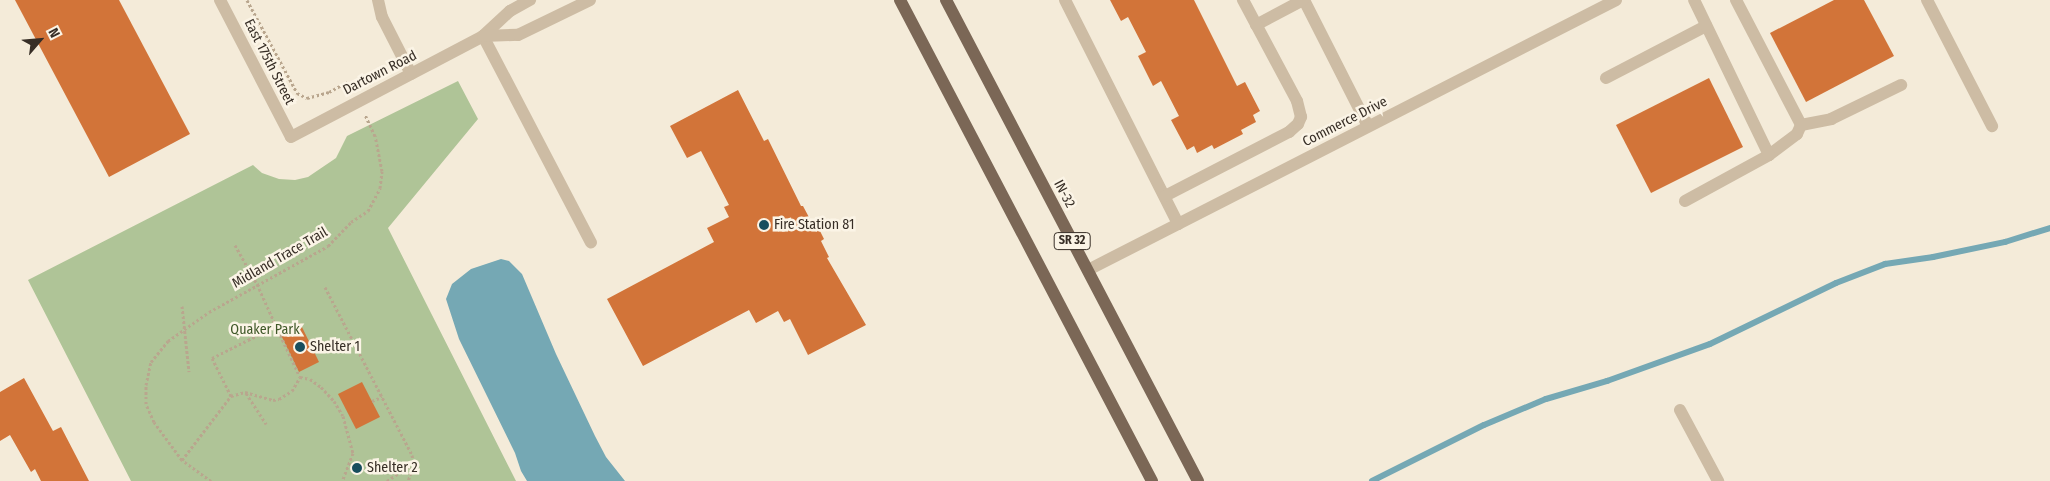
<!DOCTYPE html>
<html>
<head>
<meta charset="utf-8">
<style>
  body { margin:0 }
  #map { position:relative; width:2050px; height:481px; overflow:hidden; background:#f4ebd9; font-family:"Fira Sans Condensed",sans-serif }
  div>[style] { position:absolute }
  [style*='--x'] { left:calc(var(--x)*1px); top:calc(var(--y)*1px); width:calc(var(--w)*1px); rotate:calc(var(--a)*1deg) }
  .green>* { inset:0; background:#afc497 }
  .water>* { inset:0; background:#75a8b4 }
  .stream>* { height:6px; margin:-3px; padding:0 3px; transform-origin:3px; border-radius:3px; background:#75a8b4 }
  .building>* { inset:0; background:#d27439 }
  .path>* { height:3px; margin-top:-1.5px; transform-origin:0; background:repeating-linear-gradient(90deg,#b9a68e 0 2.5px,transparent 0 5px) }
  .minor>* { height:12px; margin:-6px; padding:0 6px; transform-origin:6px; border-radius:6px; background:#cdbca4 }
  .major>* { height:12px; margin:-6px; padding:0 6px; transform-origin:6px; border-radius:6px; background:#7b6756 }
  .dots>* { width:14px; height:14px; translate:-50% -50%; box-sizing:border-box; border:2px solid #fbf4e6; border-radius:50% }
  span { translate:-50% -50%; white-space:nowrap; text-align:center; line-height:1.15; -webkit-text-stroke:5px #fbf4e6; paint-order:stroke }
  .shield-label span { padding:1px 4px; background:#fbf4e6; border:1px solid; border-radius:4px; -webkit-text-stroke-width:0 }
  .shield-label { font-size:12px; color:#372e26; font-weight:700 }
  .street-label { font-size:14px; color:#372e26 }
  .poi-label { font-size:14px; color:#372e26 }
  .left { translate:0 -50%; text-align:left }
  .park-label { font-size:14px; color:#3f5828 }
  .north { position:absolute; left:15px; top:15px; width:50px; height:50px; -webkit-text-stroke:4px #fbf4e6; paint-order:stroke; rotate:63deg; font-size:14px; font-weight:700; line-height:20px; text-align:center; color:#372e26 }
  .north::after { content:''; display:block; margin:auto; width:18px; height:22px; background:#372e26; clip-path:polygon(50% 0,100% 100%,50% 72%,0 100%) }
</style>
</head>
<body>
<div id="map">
  <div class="green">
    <i style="clip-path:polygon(458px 81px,478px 119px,388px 228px,516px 481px,131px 481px,28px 280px,253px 165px,262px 173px,279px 179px,295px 180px,308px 177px,336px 158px,347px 136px)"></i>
  </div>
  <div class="water">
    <i style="clip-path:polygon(501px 259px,509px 261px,522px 274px,556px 354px,595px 436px,606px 457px,625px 481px,527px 481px,521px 471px,515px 453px,459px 339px,446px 299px,452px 284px,471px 269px)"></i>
  </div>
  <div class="stream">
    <i style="--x:1372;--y:481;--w:125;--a:-26.6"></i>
    <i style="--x:1484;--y:425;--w:67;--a:-22.8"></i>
    <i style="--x:1546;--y:399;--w:64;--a:-16.4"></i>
    <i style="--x:1607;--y:381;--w:109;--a:-19.8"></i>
    <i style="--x:1710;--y:344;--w:140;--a:-25.8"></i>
    <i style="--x:1836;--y:283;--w:53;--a:-21.2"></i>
    <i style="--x:1885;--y:264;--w:49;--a:-8.3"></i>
    <i style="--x:1933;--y:257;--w:74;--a:-11.8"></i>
    <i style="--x:2005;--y:242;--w:47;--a:-17.3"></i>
  </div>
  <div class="building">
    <i style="clip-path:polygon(15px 0,119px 0,190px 134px,109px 177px)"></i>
    <i style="clip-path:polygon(1110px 0,1194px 0,1237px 86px,1245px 82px,1260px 111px,1253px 115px,1256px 122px,1241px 130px,1243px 134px,1214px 149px,1212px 145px,1197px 153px,1194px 146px,1187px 150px,1171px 120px,1179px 116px,1161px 81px,1153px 86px,1138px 56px,1146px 52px,1128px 17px,1121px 21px)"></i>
    <i style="clip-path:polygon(1834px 0,1864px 0,1894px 56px,1806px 102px,1770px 33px)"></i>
    <i style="clip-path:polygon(1709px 78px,1743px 147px,1651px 193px,1616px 125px)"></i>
    <i style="clip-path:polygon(738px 90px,764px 141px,768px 139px,801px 206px,803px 206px,812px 223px,815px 221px,824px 239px,821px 241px,829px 257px,827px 258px,866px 325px,808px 355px,790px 319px,784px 322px,778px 311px,756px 323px,749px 310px,643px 366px,607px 299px,714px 242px,707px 228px,729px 217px,724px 207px,729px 205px,701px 151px,687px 158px,670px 126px)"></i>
    <i style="clip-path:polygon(300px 323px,319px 362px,299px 372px,280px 333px)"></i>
    <i style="clip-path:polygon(24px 378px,53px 431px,61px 427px,89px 481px,41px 481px,35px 469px,31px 472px,10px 435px,0 441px,0 392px)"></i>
    <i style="clip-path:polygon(362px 382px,380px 417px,356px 429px,338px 394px)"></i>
  </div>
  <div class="path">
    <i style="--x:247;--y:0;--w:106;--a:61.7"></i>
    <i style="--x:297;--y:93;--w:11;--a:27"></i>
    <i style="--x:307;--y:98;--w:23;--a:-15"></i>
    <i style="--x:329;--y:92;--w:21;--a:-29"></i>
    <i style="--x:347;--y:82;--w:7;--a:63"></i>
    <i style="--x:235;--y:245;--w:45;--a:60.6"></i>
    <i style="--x:257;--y:284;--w:46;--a:65.7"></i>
    <i style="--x:325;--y:287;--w:189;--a:62.6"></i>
    <i style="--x:412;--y:455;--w:8;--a:76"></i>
    <i style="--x:414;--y:463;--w:19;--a:108"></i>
    <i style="--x:182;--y:306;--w:66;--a:83.9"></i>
    <i style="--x:246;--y:393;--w:37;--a:57"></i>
    <i style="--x:231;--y:396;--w:42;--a:-116.6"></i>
    <i style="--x:212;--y:358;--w:72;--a:-26.6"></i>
    <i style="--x:276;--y:326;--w:56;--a:64.8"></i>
    <i style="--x:372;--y:401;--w:11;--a:-22"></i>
    <i style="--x:182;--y:460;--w:81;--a:-52.6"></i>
    <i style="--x:231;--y:396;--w:15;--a:-16"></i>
    <i style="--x:245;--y:392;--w:29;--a:16"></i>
    <i style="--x:273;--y:400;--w:6;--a:-9"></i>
    <i style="--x:279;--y:399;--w:15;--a:-32"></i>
    <i style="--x:292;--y:391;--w:16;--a:-60"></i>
    <i style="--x:300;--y:377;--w:10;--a:11"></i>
    <i style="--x:310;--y:379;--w:14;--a:36"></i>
    <i style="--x:321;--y:387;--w:19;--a:47"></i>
    <i style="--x:334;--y:401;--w:17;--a:59"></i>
    <i style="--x:343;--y:416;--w:38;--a:75"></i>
    <i style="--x:353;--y:453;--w:30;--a:111"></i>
    <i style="--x:211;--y:481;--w:36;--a:-144"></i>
    <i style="--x:182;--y:460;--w:47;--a:-126.4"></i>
    <i style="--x:154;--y:422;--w:20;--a:-114"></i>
    <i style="--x:146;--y:404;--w:19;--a:-90"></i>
    <i style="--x:146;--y:385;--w:24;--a:-78"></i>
    <i style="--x:151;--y:362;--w:27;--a:-51"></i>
    <i style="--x:168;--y:341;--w:50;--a:-35.3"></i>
    <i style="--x:209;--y:312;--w:136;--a:-29"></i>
    <i style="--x:328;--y:246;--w:33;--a:-46"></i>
    <i style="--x:351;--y:222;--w:20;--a:-33"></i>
    <i style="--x:368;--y:211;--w:26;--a:-62"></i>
    <i style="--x:380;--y:188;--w:17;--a:-83"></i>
    <i style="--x:382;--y:171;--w:36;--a:-101"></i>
    <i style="--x:375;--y:136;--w:23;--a:-115"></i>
    <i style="--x:387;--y:481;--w:32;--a:-34"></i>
  </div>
  <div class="minor">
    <i style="--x:220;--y:0;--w:154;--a:62.6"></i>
    <i style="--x:291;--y:137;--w:217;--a:-27.7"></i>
    <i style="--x:483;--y:36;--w:37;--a:-43"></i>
    <i style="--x:510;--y:11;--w:23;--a:-29"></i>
    <i style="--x:378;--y:0;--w:17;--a:77"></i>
    <i style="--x:382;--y:17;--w:64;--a:63"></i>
    <i style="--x:1065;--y:0;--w:251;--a:63.2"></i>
    <i style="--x:1304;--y:0;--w:141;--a:63.1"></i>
    <i style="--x:1736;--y:0;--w:141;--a:62.5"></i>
    <i style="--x:1801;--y:125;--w:10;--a:114"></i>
    <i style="--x:1797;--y:134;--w:35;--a:143"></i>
    <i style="--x:1927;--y:0;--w:142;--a:62.7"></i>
    <i style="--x:1256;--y:25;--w:53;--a:-28"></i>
    <i style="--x:483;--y:36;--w:233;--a:62.4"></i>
    <i style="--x:483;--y:36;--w:35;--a:-2"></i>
    <i style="--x:518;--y:35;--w:80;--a:-25.9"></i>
    <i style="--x:1606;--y:78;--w:113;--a:-27.5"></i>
    <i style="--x:1801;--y:125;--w:31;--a:-11"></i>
    <i style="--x:1831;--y:119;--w:78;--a:-25.9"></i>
    <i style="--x:1165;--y:196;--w:140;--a:-27.3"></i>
    <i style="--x:1289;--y:132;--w:12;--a:-42"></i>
    <i style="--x:1298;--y:124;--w:8;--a:-67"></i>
    <i style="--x:1301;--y:117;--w:16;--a:-104"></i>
    <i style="--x:1297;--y:101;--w:115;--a:-118.1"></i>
    <i style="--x:1685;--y:201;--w:96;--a:-28.7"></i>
    <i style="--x:1769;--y:155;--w:172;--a:-115.8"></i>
    <i style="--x:1088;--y:270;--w:593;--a:-27.08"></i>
    <i style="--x:1680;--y:410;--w:81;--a:61.8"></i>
  </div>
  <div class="major">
    <i style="--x:900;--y:0;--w:543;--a:62.35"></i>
    <i style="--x:946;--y:0;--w:543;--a:62.35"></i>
  </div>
  <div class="dots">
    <i style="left:764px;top:225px;background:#184e5d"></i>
    <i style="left:300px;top:347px;background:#184e5d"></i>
    <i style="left:357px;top:468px;background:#184e5d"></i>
  </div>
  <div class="shield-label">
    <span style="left:1072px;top:241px">SR 32</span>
  </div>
  <div class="street-label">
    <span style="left:269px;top:62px;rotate:63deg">East 175th Street</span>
    <span style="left:380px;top:73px;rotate:-27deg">Dartown Road</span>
    <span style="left:1345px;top:122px;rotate:-27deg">Commerce Drive</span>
    <span style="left:1064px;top:194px;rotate:62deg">IN-32</span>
    <span style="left:280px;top:258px;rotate:-30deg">Midland Trace Trail</span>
  </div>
  <div class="poi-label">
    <span class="left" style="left:774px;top:225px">Fire Station 81</span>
    <span class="left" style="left:310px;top:347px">Shelter 1</span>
    <span class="left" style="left:367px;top:468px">Shelter 2</span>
  </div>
  <div class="park-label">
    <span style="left:265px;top:330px">Quaker Park</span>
  </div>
  <div class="north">N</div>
</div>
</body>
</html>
